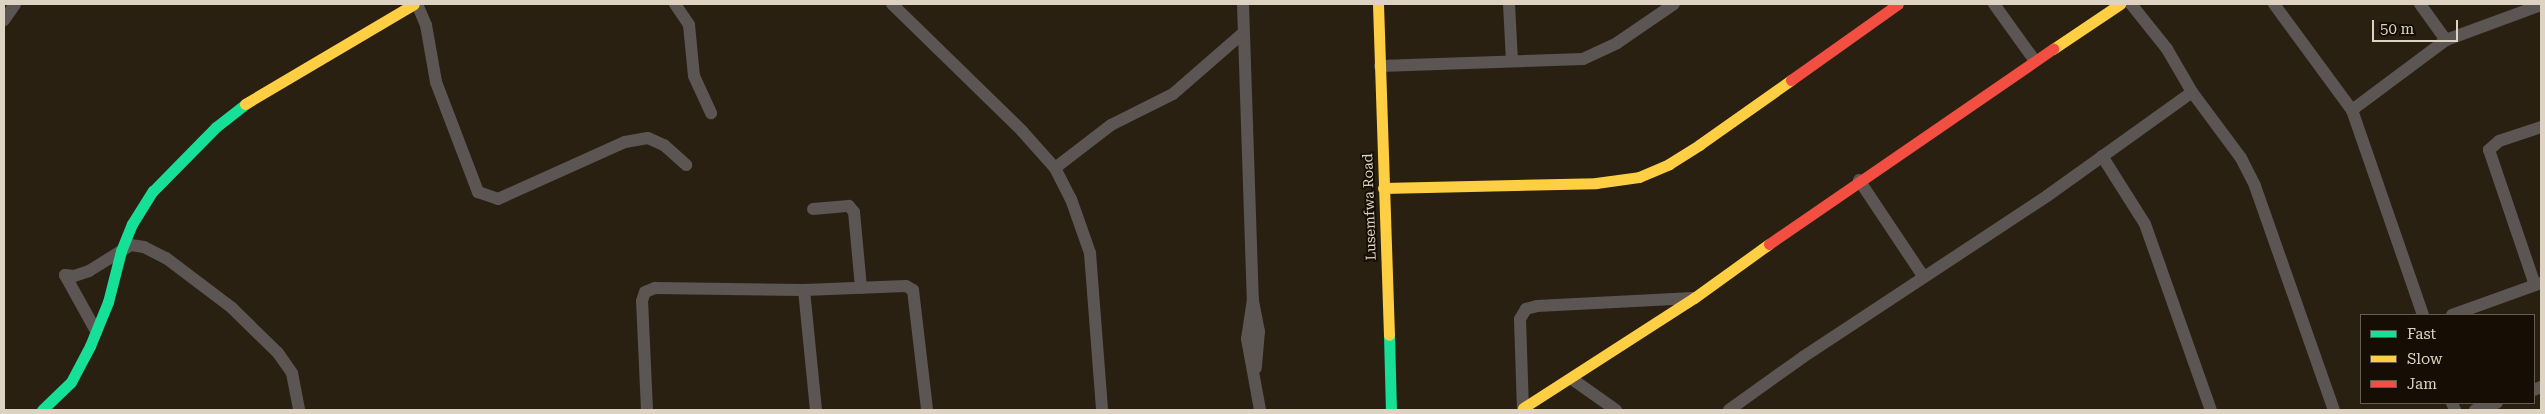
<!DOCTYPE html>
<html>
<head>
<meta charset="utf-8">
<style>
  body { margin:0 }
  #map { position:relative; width:2545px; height:414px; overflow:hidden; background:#2a2012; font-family:"Roboto Serif",serif }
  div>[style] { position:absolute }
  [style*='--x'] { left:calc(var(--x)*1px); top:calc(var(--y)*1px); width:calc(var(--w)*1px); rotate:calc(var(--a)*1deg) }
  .street>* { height:12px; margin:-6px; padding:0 6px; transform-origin:6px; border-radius:6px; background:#5b5653 }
  .fast>* { height:11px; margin:-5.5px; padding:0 5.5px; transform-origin:5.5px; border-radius:5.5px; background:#16e098 }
  .slow>* { height:11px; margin:-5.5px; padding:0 5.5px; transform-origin:5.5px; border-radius:5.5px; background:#ffcf43 }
  .jam>* { height:11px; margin:-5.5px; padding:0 5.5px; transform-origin:5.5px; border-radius:5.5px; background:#f24e42 }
  span { translate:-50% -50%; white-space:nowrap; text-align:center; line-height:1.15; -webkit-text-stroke:4px #160e04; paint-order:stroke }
  .street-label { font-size:14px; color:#ded2c3 }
  .frame { position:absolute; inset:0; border:5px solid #ded2c3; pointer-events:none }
  .legend { position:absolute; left:2360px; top:314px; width:175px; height:90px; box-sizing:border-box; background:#160e04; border:1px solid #665c50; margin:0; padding:6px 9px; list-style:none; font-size:15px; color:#ded2c3 }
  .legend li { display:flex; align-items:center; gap:10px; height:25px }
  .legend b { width:25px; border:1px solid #665c50 }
  .scale { position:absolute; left:2372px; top:20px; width:86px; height:22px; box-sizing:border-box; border:2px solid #ded2c3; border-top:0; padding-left:6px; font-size:15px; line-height:18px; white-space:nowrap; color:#ded2c3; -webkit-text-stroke:4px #160e04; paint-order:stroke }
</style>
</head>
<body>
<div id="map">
  <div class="street">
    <i style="--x:417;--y:4;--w:23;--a:67"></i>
    <i style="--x:426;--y:25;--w:58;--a:80"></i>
    <i style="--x:436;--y:82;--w:118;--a:69.1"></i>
    <i style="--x:478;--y:192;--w:21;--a:19"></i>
    <i style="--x:498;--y:199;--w:139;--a:-24.2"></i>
    <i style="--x:625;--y:142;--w:23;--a:-10"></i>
    <i style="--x:648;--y:138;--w:17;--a:24"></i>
    <i style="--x:664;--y:145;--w:30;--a:42"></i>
    <i style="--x:675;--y:4;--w:25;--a:56"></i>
    <i style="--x:689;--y:25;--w:51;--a:84.4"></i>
    <i style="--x:694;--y:76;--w:41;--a:65.3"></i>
    <i style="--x:892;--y:4;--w:182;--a:44.3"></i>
    <i style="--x:1022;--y:131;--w:50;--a:48.3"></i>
    <i style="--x:1055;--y:168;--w:35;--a:63"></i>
    <i style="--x:1071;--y:199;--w:57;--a:70.6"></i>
    <i style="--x:1090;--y:253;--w:157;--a:85.6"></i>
    <i style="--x:1243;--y:4;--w:295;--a:88.1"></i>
    <i style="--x:1253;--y:299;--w:40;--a:98.5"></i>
    <i style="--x:1247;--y:339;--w:72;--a:79.6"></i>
    <i style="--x:1509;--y:4;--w:57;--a:87"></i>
    <i style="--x:1994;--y:4;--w:70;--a:54.3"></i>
    <i style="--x:2131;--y:4;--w:58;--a:51.3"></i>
    <i style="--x:2167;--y:49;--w:50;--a:59.8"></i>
    <i style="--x:2192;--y:92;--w:82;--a:53.4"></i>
    <i style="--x:2241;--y:158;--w:31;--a:63"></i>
    <i style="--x:2255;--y:186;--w:238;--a:70.6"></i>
    <i style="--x:2274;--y:4;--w:132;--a:53.7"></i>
    <i style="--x:2352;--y:110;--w:217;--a:70.9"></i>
    <i style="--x:2420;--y:4;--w:44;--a:54.2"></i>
    <i style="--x:4;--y:20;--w:19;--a:-55"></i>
    <i style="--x:1380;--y:66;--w:203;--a:-2"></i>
    <i style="--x:1583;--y:59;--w:38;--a:-25"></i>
    <i style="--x:1617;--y:43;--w:69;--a:-34.4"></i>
    <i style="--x:2352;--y:110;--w:117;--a:-36.7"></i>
    <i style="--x:2446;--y:40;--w:101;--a:-20.2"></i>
    <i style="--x:2102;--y:156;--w:80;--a:57.7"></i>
    <i style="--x:2145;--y:224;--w:197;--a:70.5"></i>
    <i style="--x:1055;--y:168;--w:71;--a:-37.5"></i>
    <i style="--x:1111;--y:125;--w:69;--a:-26.6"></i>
    <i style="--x:1173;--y:94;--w:91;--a:-41"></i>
    <i style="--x:1859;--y:180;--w:115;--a:56.3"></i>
    <i style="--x:813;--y:209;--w:36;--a:-5"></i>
    <i style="--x:849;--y:206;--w:8;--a:50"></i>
    <i style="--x:854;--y:212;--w:76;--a:84.7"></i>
    <i style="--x:65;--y:275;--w:9;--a:6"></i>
    <i style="--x:74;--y:276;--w:16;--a:-18"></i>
    <i style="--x:89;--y:271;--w:49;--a:-31.8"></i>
    <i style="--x:131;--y:245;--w:13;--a:9"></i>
    <i style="--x:144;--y:247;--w:25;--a:27"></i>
    <i style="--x:166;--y:258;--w:83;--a:37.1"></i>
    <i style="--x:232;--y:308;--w:64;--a:44.4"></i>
    <i style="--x:278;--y:353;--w:24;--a:55"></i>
    <i style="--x:292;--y:373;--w:38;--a:79"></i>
    <i style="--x:65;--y:275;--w:64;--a:61"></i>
    <i style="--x:2535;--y:285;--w:143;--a:-108.8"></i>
    <i style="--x:2489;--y:150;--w:13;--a:-42"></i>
    <i style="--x:2499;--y:141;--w:44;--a:-18.4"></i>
    <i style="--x:804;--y:290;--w:121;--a:84.3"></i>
    <i style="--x:1253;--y:301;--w:31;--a:79"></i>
    <i style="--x:1259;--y:331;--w:37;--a:95"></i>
    <i style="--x:2452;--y:315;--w:95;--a:-19.8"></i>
    <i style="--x:1572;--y:379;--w:54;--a:35.2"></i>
    <i style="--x:2534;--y:390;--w:8;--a:-23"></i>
    <i style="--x:2452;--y:403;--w:8;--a:67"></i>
    <i style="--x:647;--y:410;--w:109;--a:-92.6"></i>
    <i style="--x:642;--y:301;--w:9;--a:-72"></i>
    <i style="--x:645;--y:292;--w:11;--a:-22"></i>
    <i style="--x:655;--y:288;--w:149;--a:0.8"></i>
    <i style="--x:804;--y:290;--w:102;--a:-2.2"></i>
    <i style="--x:906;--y:286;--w:8;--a:30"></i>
    <i style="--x:913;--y:290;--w:121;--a:83.3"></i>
    <i style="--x:1523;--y:410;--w:91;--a:-91.9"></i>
    <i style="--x:1520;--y:319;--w:12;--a:-59"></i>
    <i style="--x:1526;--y:309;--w:11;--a:-15"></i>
    <i style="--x:1537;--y:306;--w:156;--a:-2.9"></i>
    <i style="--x:1729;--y:410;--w:91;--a:-35.6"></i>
    <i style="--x:1803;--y:357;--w:292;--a:-33.4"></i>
    <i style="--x:2047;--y:196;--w:178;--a:-35.6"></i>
    <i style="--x:2475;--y:410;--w:23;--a:-18"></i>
  </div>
  <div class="fast">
    <i style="--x:1389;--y:335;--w:75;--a:88.5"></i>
    <i style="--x:42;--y:410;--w:40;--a:-44"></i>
    <i style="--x:71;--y:382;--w:41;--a:-62.2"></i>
    <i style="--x:90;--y:346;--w:48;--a:-67.8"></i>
    <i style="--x:108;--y:302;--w:53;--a:-75.7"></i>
    <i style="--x:121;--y:251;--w:29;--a:-68"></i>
    <i style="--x:132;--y:224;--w:39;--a:-58"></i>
    <i style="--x:153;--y:191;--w:90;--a:-45.5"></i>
    <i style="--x:216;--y:127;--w:37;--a:-38"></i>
  </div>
  <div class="slow">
    <i style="--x:1378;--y:4;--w:331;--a:88.1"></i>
    <i style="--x:2053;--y:49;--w:81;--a:-33.9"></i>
    <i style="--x:245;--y:104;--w:196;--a:-30.6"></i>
    <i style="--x:1383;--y:188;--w:213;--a:-1.3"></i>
    <i style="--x:1596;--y:183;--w:43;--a:-7.9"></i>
    <i style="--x:1639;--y:177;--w:33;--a:-23"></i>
    <i style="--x:1669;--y:164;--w:36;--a:-32"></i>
    <i style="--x:1699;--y:145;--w:113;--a:-35.2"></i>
    <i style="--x:1523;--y:408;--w:203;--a:-32.8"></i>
    <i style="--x:1694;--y:298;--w:92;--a:-35.8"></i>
  </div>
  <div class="jam">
    <i style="--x:1791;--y:80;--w:131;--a:-35.4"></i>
    <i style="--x:1769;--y:244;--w:345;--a:-34.5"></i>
  </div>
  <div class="street-label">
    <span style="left:1369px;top:207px;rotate:-92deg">Lusemfwa Road</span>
  </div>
  <div class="frame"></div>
  <ul class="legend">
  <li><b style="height:6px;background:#16e098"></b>Fast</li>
  <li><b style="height:6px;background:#ffcf43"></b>Slow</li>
  <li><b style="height:6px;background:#f24e42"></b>Jam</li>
  </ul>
  <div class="scale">50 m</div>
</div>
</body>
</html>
